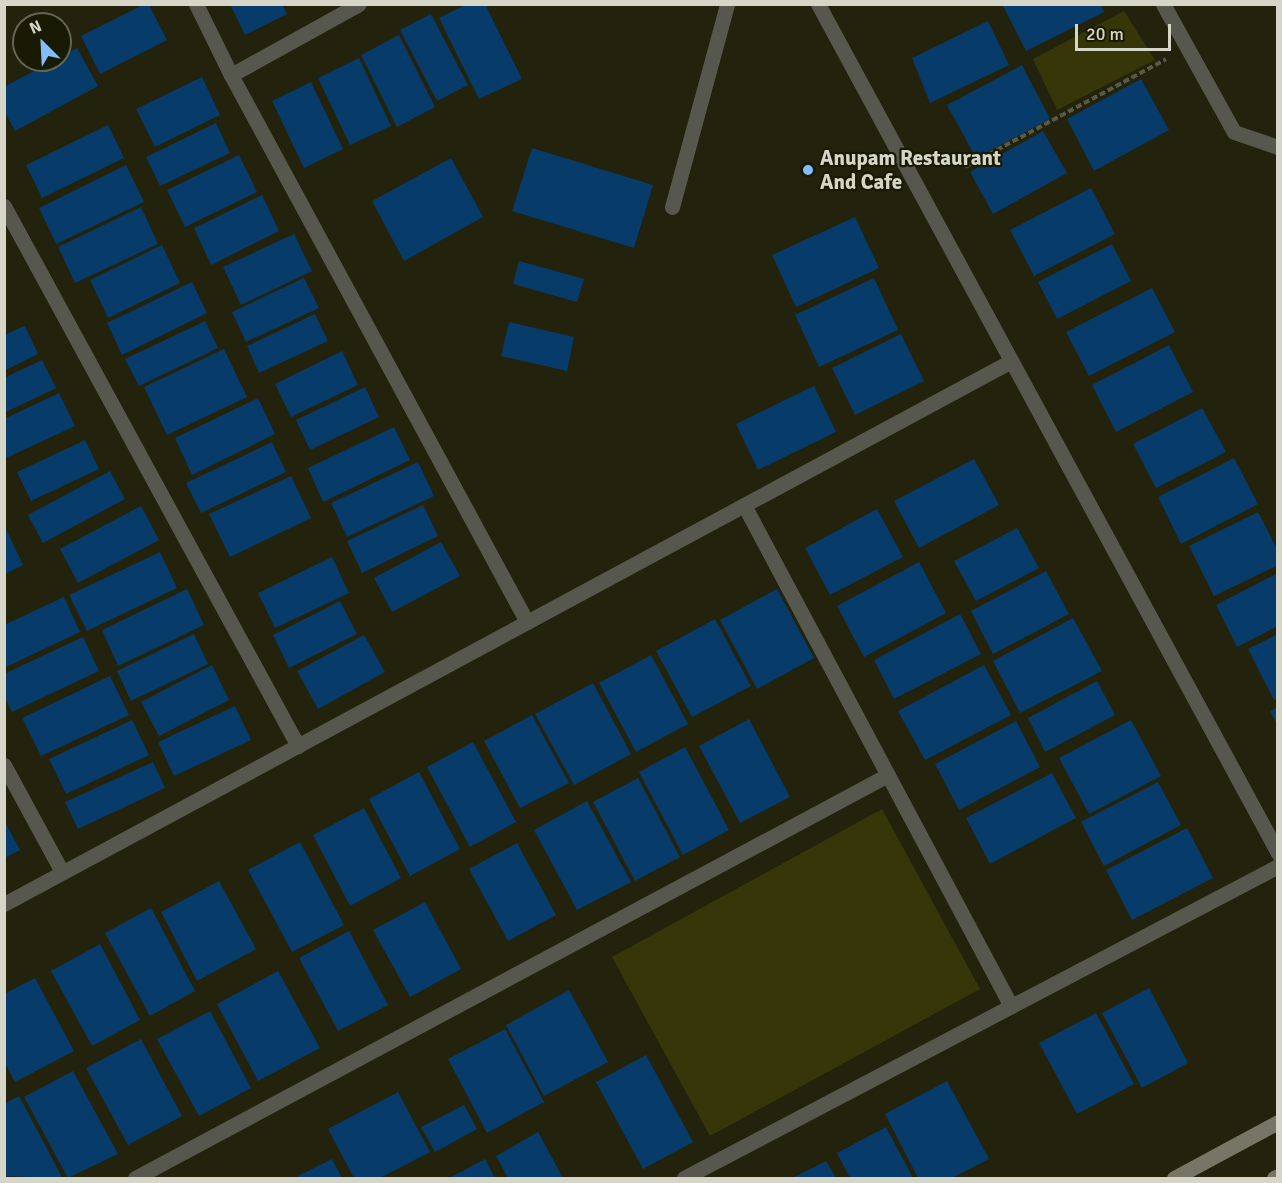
<!DOCTYPE html>
<html>
<head>
<meta charset="utf-8">
<style>
  body { margin:0 }
  #map { position:relative; width:1282px; height:1183px; overflow:hidden; background:#23230d; font-family:Signika,sans-serif }
  div>[style] { position:absolute }
  [style*='--x'] { left:calc(var(--x)*1px); top:calc(var(--y)*1px); width:calc(var(--w)*1px); rotate:calc(var(--a)*1deg) }
  .green>* { inset:0; background:#363608 }
  .building>* { inset:0; background:#063b6a }
  .path>* { height:4px; margin-top:-2px; transform-origin:0; background:repeating-linear-gradient(90deg,#595945 0 6px,transparent 0 9px) }
  .minor>* { height:15px; margin:-7.5px; padding:0 7.5px; transform-origin:7.5px; border-radius:7.5px; background:#57584d }
  .secondary>* { height:15px; margin:-7.5px; padding:0 7.5px; transform-origin:7.5px; border-radius:7.5px; background:#757665 }
  .dots>* { width:16px; height:16px; translate:-50% -50%; box-sizing:border-box; border:3px solid #191a04; border-radius:50% }
  span { translate:-50% -50%; white-space:nowrap; text-align:center; line-height:1.15; -webkit-text-stroke:4.5px #191a04; paint-order:stroke }
  .poi-label { font-size:21px; color:#d5d6c8; font-weight:700 }
  .left { translate:0 -50%; text-align:left }
  .frame { position:absolute; inset:0; border:6px solid #d5d6c8; pointer-events:none }
  .north { position:absolute; left:12px; top:12px; width:60px; height:60px; box-sizing:border-box; background:#191a04; border:2px solid #646552; border-radius:50%; rotate:336deg; font-size:16px; font-weight:700; line-height:24px; text-align:center; color:#d5d6c8 }
  .north::after { content:''; display:block; margin:auto; width:21px; height:27px; background:#83bcfb; clip-path:polygon(50% 0,100% 100%,50% 72%,0 100%) }
  .scale { position:absolute; left:1075px; top:24px; width:96px; height:27px; box-sizing:border-box; border:3px solid #d5d6c8; border-top:0; padding-left:8px; font-size:18px; line-height:21px; white-space:nowrap; color:#d5d6c8; -webkit-text-stroke:4px #191a04; paint-order:stroke }
</style>
</head>
<body>
<div id="map">
  <div class="green">
    <i style="clip-path:polygon(1124px 11px,1155px 60px,1057px 110px,1033px 59px)"></i>
    <i style="clip-path:polygon(882px 809px,980px 989px,710px 1136px,612px 957px)"></i>
  </div>
  <div class="building">
    <i style="clip-path:polygon(230px 4px,282px 4px,287px 14px,245px 35px)"></i>
    <i style="clip-path:polygon(467px 4px,485px 4px,522px 79px,479px 99px,439px 18px)"></i>
    <i style="clip-path:polygon(1002px 4px,1100px 4px,1104px 12px,1026px 51px)"></i>
    <i style="clip-path:polygon(143px 5px,149px 5px,167px 40px,100px 74px,81px 36px)"></i>
    <i style="clip-path:polygon(431px 14px,468px 85px,437px 101px,400px 30px)"></i>
    <i style="clip-path:polygon(988px 21px,1009px 65px,930px 103px,912px 58px)"></i>
    <i style="clip-path:polygon(399px 35px,435px 107px,397px 127px,361px 55px)"></i>
    <i style="clip-path:polygon(77px 48px,98px 86px,15px 131px,4px 111px,4px 87px)"></i>
    <i style="clip-path:polygon(359px 58px,391px 126px,350px 145px,318px 78px)"></i>
    <i style="clip-path:polygon(1022px 65px,1050px 119px,976px 158px,947px 105px)"></i>
    <i style="clip-path:polygon(202px 77px,220px 115px,155px 147px,136px 109px)"></i>
    <i style="clip-path:polygon(1141px 79px,1169px 130px,1094px 171px,1067px 119px)"></i>
    <i style="clip-path:polygon(311px 82px,343px 149px,304px 168px,272px 101px)"></i>
    <i style="clip-path:polygon(216px 123px,230px 153px,160px 186px,146px 157px)"></i>
    <i style="clip-path:polygon(108px 125px,124px 158px,42px 198px,26px 165px)"></i>
    <i style="clip-path:polygon(1043px 131px,1067px 173px,993px 214px,970px 172px)"></i>
    <i style="clip-path:polygon(532px 148px,653px 185px,634px 248px,512px 211px)"></i>
    <i style="clip-path:polygon(239px 155px,257px 192px,185px 227px,167px 190px)"></i>
    <i style="clip-path:polygon(451px 158px,483px 217px,404px 261px,372px 201px)"></i>
    <i style="clip-path:polygon(126px 165px,144px 202px,56px 244px,39px 208px)"></i>
    <i style="clip-path:polygon(1091px 188px,1115px 234px,1034px 276px,1010px 230px)"></i>
    <i style="clip-path:polygon(262px 195px,279px 231px,211px 265px,194px 228px)"></i>
    <i style="clip-path:polygon(141px 207px,158px 244px,75px 283px,58px 247px)"></i>
    <i style="clip-path:polygon(855px 217px,879px 268px,796px 307px,772px 255px)"></i>
    <i style="clip-path:polygon(294px 234px,312px 271px,241px 305px,223px 267px)"></i>
    <i style="clip-path:polygon(1112px 244px,1131px 281px,1057px 319px,1038px 282px)"></i>
    <i style="clip-path:polygon(162px 245px,180px 283px,108px 318px,90px 280px)"></i>
    <i style="clip-path:polygon(519px 261px,584px 279px,577px 302px,513px 284px)"></i>
    <i style="clip-path:polygon(304px 278px,319px 308px,246px 342px,232px 312px)"></i>
    <i style="clip-path:polygon(874px 278px,898px 330px,819px 367px,795px 315px)"></i>
    <i style="clip-path:polygon(192px 282px,207px 313px,122px 355px,107px 323px)"></i>
    <i style="clip-path:polygon(1152px 288px,1175px 332px,1089px 376px,1066px 332px)"></i>
    <i style="clip-path:polygon(315px 314px,328px 341px,259px 373px,247px 346px)"></i>
    <i style="clip-path:polygon(205px 321px,218px 348px,139px 386px,125px 359px)"></i>
    <i style="clip-path:polygon(509px 322px,574px 337px,567px 371px,501px 356px)"></i>
    <i style="clip-path:polygon(25px 326px,38px 354px,4px 371px,4px 335px)"></i>
    <i style="clip-path:polygon(901px 334px,924px 381px,855px 415px,832px 368px)"></i>
    <i style="clip-path:polygon(1169px 345px,1193px 392px,1116px 432px,1092px 385px)"></i>
    <i style="clip-path:polygon(224px 349px,247px 397px,167px 435px,144px 387px)"></i>
    <i style="clip-path:polygon(342px 351px,358px 385px,291px 417px,275px 384px)"></i>
    <i style="clip-path:polygon(42px 360px,56px 388px,4px 413px,4px 378px)"></i>
    <i style="clip-path:polygon(814px 386px,836px 432px,758px 470px,736px 424px)"></i>
    <i style="clip-path:polygon(365px 387px,379px 417px,310px 450px,296px 420px)"></i>
    <i style="clip-path:polygon(59px 393px,75px 426px,4px 459px,4px 419px)"></i>
    <i style="clip-path:polygon(258px 398px,275px 434px,192px 475px,175px 438px)"></i>
    <i style="clip-path:polygon(1202px 408px,1226px 452px,1156px 488px,1133px 444px)"></i>
    <i style="clip-path:polygon(394px 427px,410px 460px,323px 502px,308px 468px)"></i>
    <i style="clip-path:polygon(85px 440px,99px 469px,31px 501px,17px 472px)"></i>
    <i style="clip-path:polygon(272px 442px,286px 472px,201px 513px,186px 483px)"></i>
    <i style="clip-path:polygon(1234px 458px,1258px 504px,1181px 544px,1158px 497px)"></i>
    <i style="clip-path:polygon(974px 459px,999px 505px,919px 548px,894px 501px)"></i>
    <i style="clip-path:polygon(418px 462px,434px 496px,347px 537px,331px 503px)"></i>
    <i style="clip-path:polygon(110px 471px,125px 499px,43px 543px,28px 515px)"></i>
    <i style="clip-path:polygon(291px 476px,311px 518px,230px 557px,209px 514px)"></i>
    <i style="clip-path:polygon(423px 505px,438px 536px,362px 573px,347px 541px)"></i>
    <i style="clip-path:polygon(141px 506px,159px 540px,78px 583px,60px 549px)"></i>
    <i style="clip-path:polygon(877px 509px,903px 557px,830px 595px,805px 548px)"></i>
    <i style="clip-path:polygon(1258px 512px,1278px 551px,1278px 565px,1214px 596px,1189px 546px)"></i>
    <i style="clip-path:polygon(5px 527px,23px 565px,5px 574px)"></i>
    <i style="clip-path:polygon(1017px 528px,1039px 568px,976px 601px,954px 561px)"></i>
    <i style="clip-path:polygon(441px 542px,460px 576px,392px 612px,374px 578px)"></i>
    <i style="clip-path:polygon(160px 552px,177px 588px,87px 631px,69px 595px)"></i>
    <i style="clip-path:polygon(332px 557px,349px 593px,275px 628px,258px 593px)"></i>
    <i style="clip-path:polygon(919px 562px,946px 613px,864px 657px,837px 606px)"></i>
    <i style="clip-path:polygon(1046px 571px,1069px 614px,993px 654px,971px 611px)"></i>
    <i style="clip-path:polygon(1278px 573px,1278px 626px,1237px 647px,1216px 605px)"></i>
    <i style="clip-path:polygon(187px 589px,204px 625px,118px 666px,102px 630px)"></i>
    <i style="clip-path:polygon(777px 589px,814px 658px,757px 689px,720px 620px)"></i>
    <i style="clip-path:polygon(64px 597px,80px 632px,4px 668px,4px 625px)"></i>
    <i style="clip-path:polygon(340px 601px,357px 634px,289px 668px,273px 635px)"></i>
    <i style="clip-path:polygon(960px 614px,981px 654px,894px 699px,874px 660px)"></i>
    <i style="clip-path:polygon(1073px 618px,1102px 671px,1020px 713px,993px 661px)"></i>
    <i style="clip-path:polygon(715px 619px,751px 686px,692px 717px,656px 651px)"></i>
    <i style="clip-path:polygon(194px 634px,208px 664px,131px 701px,117px 671px)"></i>
    <i style="clip-path:polygon(1278px 634px,1278px 698px,1274px 700px,1248px 649px)"></i>
    <i style="clip-path:polygon(364px 635px,385px 672px,318px 709px,297px 671px)"></i>
    <i style="clip-path:polygon(83px 637px,99px 671px,12px 712px,4px 696px,4px 674px)"></i>
    <i style="clip-path:polygon(651px 655px,688px 724px,636px 752px,599px 683px)"></i>
    <i style="clip-path:polygon(212px 665px,229px 700px,159px 736px,141px 702px)"></i>
    <i style="clip-path:polygon(984px 665px,1011px 715px,925px 760px,898px 711px)"></i>
    <i style="clip-path:polygon(110px 676px,129px 715px,41px 756px,22px 718px)"></i>
    <i style="clip-path:polygon(1097px 681px,1115px 715px,1045px 752px,1028px 718px)"></i>
    <i style="clip-path:polygon(593px 683px,631px 754px,574px 785px,535px 714px)"></i>
    <i style="clip-path:polygon(235px 706px,251px 740px,174px 776px,158px 742px)"></i>
    <i style="clip-path:polygon(1278px 707px,1278px 726px,1270px 711px)"></i>
    <i style="clip-path:polygon(532px 715px,569px 783px,520px 808px,484px 741px)"></i>
    <i style="clip-path:polygon(749px 719px,790px 797px,740px 823px,699px 746px)"></i>
    <i style="clip-path:polygon(132px 720px,149px 755px,66px 794px,49px 759px)"></i>
    <i style="clip-path:polygon(1131px 720px,1161px 776px,1089px 814px,1059px 758px)"></i>
    <i style="clip-path:polygon(1016px 721px,1040px 767px,959px 810px,935px 764px)"></i>
    <i style="clip-path:polygon(473px 742px,516px 822px,470px 847px,427px 767px)"></i>
    <i style="clip-path:polygon(685px 747px,729px 830px,683px 855px,639px 772px)"></i>
    <i style="clip-path:polygon(153px 762px,165px 788px,78px 829px,65px 802px)"></i>
    <i style="clip-path:polygon(419px 772px,460px 849px,410px 876px,369px 799px)"></i>
    <i style="clip-path:polygon(1052px 773px,1076px 818px,990px 864px,966px 818px)"></i>
    <i style="clip-path:polygon(638px 778px,680px 857px,635px 881px,593px 802px)"></i>
    <i style="clip-path:polygon(1158px 782px,1181px 825px,1104px 866px,1081px 822px)"></i>
    <i style="clip-path:polygon(587px 801px,631px 882px,577px 910px,534px 830px)"></i>
    <i style="clip-path:polygon(364px 808px,401px 878px,350px 906px,313px 835px)"></i>
    <i style="clip-path:polygon(4px 820px,20px 850px,4px 858px)"></i>
    <i style="clip-path:polygon(1187px 828px,1213px 878px,1132px 920px,1106px 870px)"></i>
    <i style="clip-path:polygon(300px 842px,344px 925px,292px 952px,248px 870px)"></i>
    <i style="clip-path:polygon(517px 843px,556px 915px,508px 941px,469px 869px)"></i>
    <i style="clip-path:polygon(219px 881px,256px 949px,197px 981px,161px 912px)"></i>
    <i style="clip-path:polygon(425px 902px,461px 969px,410px 997px,373px 930px)"></i>
    <i style="clip-path:polygon(151px 908px,195px 991px,150px 1016px,105px 933px)"></i>
    <i style="clip-path:polygon(349px 931px,388px 1005px,338px 1031px,299px 958px)"></i>
    <i style="clip-path:polygon(100px 944px,140px 1020px,92px 1046px,51px 971px)"></i>
    <i style="clip-path:polygon(278px 971px,320px 1048px,258px 1081px,217px 1004px)"></i>
    <i style="clip-path:polygon(35px 978px,74px 1051px,15px 1082px,4px 1062px,4px 994px)"></i>
    <i style="clip-path:polygon(1149px 988px,1188px 1063px,1142px 1088px,1102px 1013px)"></i>
    <i style="clip-path:polygon(569px 990px,608px 1062px,544px 1096px,506px 1025px)"></i>
    <i style="clip-path:polygon(210px 1011px,251px 1088px,199px 1116px,157px 1039px)"></i>
    <i style="clip-path:polygon(1096px 1013px,1134px 1084px,1077px 1114px,1039px 1043px)"></i>
    <i style="clip-path:polygon(505px 1029px,544px 1102px,487px 1133px,448px 1059px)"></i>
    <i style="clip-path:polygon(141px 1039px,182px 1116px,128px 1145px,86px 1068px)"></i>
    <i style="clip-path:polygon(646px 1055px,693px 1142px,643px 1169px,596px 1082px)"></i>
    <i style="clip-path:polygon(73px 1071px,118px 1154px,68px 1178px,24px 1097px)"></i>
    <i style="clip-path:polygon(947px 1081px,989px 1159px,952px 1178px,918px 1178px,885px 1114px)"></i>
    <i style="clip-path:polygon(398px 1092px,430px 1152px,380px 1178px,354px 1178px,328px 1129px)"></i>
    <i style="clip-path:polygon(19px 1096px,62px 1177px,60px 1178px,4px 1176px,4px 1104px)"></i>
    <i style="clip-path:polygon(464px 1105px,477px 1129px,435px 1152px,421px 1127px)"></i>
    <i style="clip-path:polygon(886px 1127px,913px 1178px,850px 1178px,837px 1153px)"></i>
    <i style="clip-path:polygon(538px 1132px,563px 1178px,508px 1178px,496px 1156px)"></i>
    <i style="clip-path:polygon(332px 1159px,342px 1178px,294px 1178px)"></i>
    <i style="clip-path:polygon(485px 1159px,495px 1178px,449px 1178px)"></i>
    <i style="clip-path:polygon(826px 1161px,836px 1178px,792px 1178px)"></i>
  </div>
  <div class="path">
    <i style="--x:965;--y:167;--w:228;--a:-28.2"></i>
  </div>
  <div class="minor">
    <i style="--x:196;--y:4;--w:79;--a:63.8"></i>
    <i style="--x:231;--y:75;--w:622;--a:61.58"></i>
    <i style="--x:818;--y:4;--w:966;--a:61.55"></i>
    <i style="--x:1163;--y:4;--w:146;--a:61"></i>
    <i style="--x:1234;--y:132;--w:46;--a:18.8"></i>
    <i style="--x:231;--y:75;--w:146;--a:-29"></i>
    <i style="--x:4;--y:206;--w:615;--a:61.43"></i>
    <i style="--x:672;--y:207;--w:210;--a:-74.8"></i>
    <i style="--x:744;--y:505;--w:568;--a:61.95"></i>
    <i style="--x:4;--y:765;--w:122;--a:61.5"></i>
    <i style="--x:4;--y:904;--w:1144;--a:-28.33"></i>
    <i style="--x:135;--y:1178;--w:854;--a:-28.16"></i>
    <i style="--x:684;--y:1178;--w:671;--a:-27.71"></i>
  </div>
  <div class="secondary">
    <i style="--x:1174;--y:1178;--w:118;--a:-28.3"></i>
    <i style="--x:1274;--y:1178;--w:4;--a:-27"></i>
  </div>
  <div class="dots">
    <i style="left:808px;top:170px;background:#83bcfb"></i>
  </div>
  <div class="poi-label">
    <span class="left" style="left:820px;top:170px">Anupam Restaurant<br>And Cafe</span>
  </div>
  <div class="frame"></div>
  <div class="north">N</div>
  <div class="scale">20 m</div>
</div>
</body>
</html>
